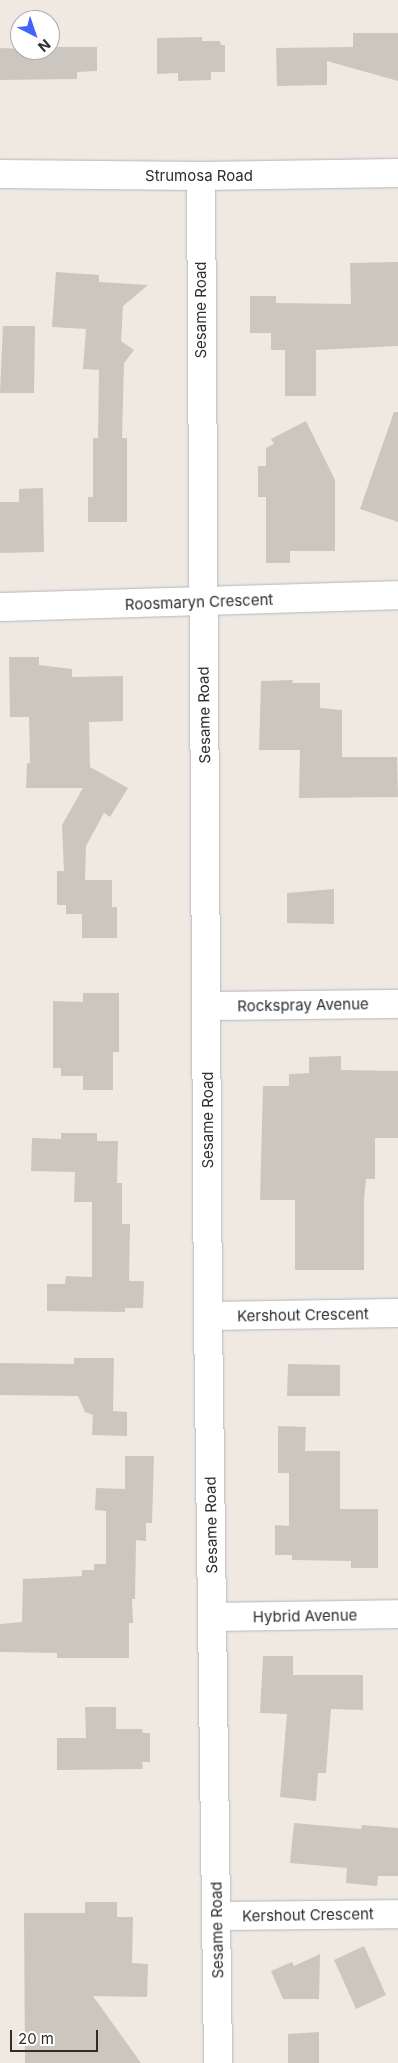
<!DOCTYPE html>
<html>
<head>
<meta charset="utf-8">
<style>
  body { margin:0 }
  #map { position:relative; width:398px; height:2063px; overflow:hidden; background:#efe9e1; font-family:Inter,sans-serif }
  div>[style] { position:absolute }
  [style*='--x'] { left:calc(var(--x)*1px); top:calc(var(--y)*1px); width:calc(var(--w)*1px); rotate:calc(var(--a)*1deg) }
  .building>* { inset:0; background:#cbc7bf }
  .roads { filter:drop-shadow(0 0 1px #b4b7c1) drop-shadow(0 0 1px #b4b7c1) }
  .street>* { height:28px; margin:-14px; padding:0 14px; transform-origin:14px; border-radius:14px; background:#fff }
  span { translate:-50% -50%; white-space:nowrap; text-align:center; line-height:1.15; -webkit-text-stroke:4px #fff; paint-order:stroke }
  .street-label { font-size:15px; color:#2e2e2e }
  .north { position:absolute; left:10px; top:10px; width:50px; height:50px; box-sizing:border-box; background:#fff; border:1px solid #ababab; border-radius:50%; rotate:139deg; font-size:14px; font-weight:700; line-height:20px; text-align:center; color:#2e2e2e }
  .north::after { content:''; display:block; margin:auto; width:18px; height:22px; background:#4264fb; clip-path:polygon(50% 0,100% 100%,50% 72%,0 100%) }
  .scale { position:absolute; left:10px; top:2030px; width:88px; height:22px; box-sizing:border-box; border:2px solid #2e2e2e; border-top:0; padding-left:6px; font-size:15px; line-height:18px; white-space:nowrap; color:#2e2e2e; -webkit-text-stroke:4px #fff; paint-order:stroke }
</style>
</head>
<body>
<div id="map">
  <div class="building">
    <i style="clip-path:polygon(353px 33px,398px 33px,398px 81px,327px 61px,327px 85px,277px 86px,276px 48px,353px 47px)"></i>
    <i style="clip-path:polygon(202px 37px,202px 41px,220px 41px,221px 45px,225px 45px,225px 72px,211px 72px,211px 80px,178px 81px,178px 73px,157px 74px,157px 38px)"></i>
    <i style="clip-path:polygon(50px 47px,97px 47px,97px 71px,77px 72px,77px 79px,0 80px,0 48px,50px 50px)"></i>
    <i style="clip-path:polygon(398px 262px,398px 346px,316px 350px,316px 396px,285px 396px,285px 350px,271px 350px,271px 333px,250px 333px,250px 296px,276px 296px,276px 303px,351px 304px,350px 263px)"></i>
    <i style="clip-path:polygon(56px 272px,99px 275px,99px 282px,148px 285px,123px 306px,121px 341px,134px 350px,124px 363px,122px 438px,127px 438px,127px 522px,88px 522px,88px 497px,93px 497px,93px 438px,98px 438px,99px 370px,83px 369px,86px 329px,52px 327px)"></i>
    <i style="clip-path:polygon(3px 326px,35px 326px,34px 393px,0 393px)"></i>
    <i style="clip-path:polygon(394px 412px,398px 412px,398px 522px,360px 509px)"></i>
    <i style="clip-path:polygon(306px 421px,335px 480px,335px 551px,290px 551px,290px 563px,266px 563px,266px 497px,258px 497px,258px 466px,266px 466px,266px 448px,274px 444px,271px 439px)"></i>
    <i style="clip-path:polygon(43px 488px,44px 552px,0 553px,0 502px,19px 502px,19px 489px)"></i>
    <i style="clip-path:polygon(9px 657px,39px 657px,39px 665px,72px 669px,72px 677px,123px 676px,123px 721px,89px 722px,90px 767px,128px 788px,110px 817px,104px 813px,86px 846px,85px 880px,112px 880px,112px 907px,117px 907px,117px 938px,82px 938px,82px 914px,66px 914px,66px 905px,57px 905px,57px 871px,64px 871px,62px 825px,83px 788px,26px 788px,27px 763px,30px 763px,29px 717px,10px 717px)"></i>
    <i style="clip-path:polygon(293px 680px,292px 683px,320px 683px,320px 708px,342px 710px,342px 757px,397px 757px,398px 797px,299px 798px,300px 750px,259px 750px,261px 681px)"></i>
    <i style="clip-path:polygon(334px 889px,334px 924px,287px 923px,287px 893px)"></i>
    <i style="clip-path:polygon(83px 993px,119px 993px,119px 1052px,113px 1052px,113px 1090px,83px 1090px,83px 1076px,61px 1076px,61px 1068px,53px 1068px,53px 1001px,83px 1002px)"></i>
    <i style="clip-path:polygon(341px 1056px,341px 1070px,398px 1071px,398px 1138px,375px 1138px,375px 1179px,366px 1179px,364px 1200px,364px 1270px,295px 1270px,295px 1200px,260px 1200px,263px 1086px,289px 1086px,289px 1074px,309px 1073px,309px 1057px)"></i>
    <i style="clip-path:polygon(61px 1133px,97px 1133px,97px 1141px,118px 1141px,117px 1183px,122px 1183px,122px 1224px,130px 1224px,129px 1281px,144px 1281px,143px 1308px,125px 1308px,125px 1312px,47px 1311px,47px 1284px,65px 1284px,66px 1276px,92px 1277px,92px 1202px,74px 1202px,75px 1172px,31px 1171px,32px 1138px,61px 1139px)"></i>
    <i style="clip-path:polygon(74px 1358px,114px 1358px,113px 1411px,127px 1412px,127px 1436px,92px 1435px,93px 1415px,85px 1412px,78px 1396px,0 1395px,0 1363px,74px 1364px)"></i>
    <i style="clip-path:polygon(288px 1364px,340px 1365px,340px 1396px,287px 1396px)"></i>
    <i style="clip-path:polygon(278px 1426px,306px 1427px,305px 1451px,340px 1451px,340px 1509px,378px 1509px,378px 1568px,351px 1568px,351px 1561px,292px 1560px,292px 1555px,275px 1555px,275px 1525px,289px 1526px,289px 1473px,278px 1473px)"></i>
    <i style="clip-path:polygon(125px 1456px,154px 1456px,152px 1523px,146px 1523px,146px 1541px,136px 1540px,135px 1599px,132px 1599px,133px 1623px,129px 1623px,129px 1658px,57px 1658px,57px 1653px,0 1652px,0 1624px,22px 1622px,23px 1579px,82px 1576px,82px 1570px,94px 1570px,94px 1564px,106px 1564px,106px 1511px,95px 1510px,96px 1488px,125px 1489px)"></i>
    <i style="clip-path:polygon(263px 1656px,293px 1656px,293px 1675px,363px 1675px,363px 1710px,331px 1709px,326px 1773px,318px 1773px,316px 1801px,280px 1797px,287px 1714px,260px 1713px)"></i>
    <i style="clip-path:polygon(85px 1707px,116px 1707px,116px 1729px,142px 1729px,143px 1733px,150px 1733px,150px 1762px,142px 1762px,143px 1769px,57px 1770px,57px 1738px,86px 1738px)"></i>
    <i style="clip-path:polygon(294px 1823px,361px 1829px,362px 1825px,398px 1828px,398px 1876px,378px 1876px,377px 1886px,346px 1883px,347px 1868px,290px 1863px)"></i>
    <i style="clip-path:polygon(85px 1902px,117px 1902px,117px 1917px,133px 1917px,132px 1963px,148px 1964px,147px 1997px,93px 1996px,141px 2063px,25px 2063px,24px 1913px,85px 1913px)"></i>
    <i style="clip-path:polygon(364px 1946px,386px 1995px,356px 2009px,334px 1960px)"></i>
    <i style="clip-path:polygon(320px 1954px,319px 1999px,283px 1999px,271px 1971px,292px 1962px,294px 1966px)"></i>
    <i style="clip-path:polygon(319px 2032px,319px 2063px,288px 2063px,288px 2034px)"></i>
  </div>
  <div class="roads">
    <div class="street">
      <i style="--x:0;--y:174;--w:201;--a:0.6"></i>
      <i style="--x:201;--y:176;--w:197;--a:-0.9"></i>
      <i style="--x:201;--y:176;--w:1140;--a:89.65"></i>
      <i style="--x:208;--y:1316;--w:747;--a:89.23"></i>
      <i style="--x:0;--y:607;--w:398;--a:-1.7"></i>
      <i style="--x:208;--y:1006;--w:190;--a:-0.6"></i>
      <i style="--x:208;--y:1316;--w:190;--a:-0.9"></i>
      <i style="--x:213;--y:1617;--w:185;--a:-0.9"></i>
      <i style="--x:217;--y:1916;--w:181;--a:-0.6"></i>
    </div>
  </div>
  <div class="street-label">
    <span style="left:199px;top:176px">Strumosa Road</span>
    <span style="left:201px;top:310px;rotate:-90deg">Sesame Road</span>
    <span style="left:199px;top:602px;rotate:-2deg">Roosmaryn Crescent</span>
    <span style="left:204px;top:715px;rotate:-91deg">Sesame Road</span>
    <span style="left:303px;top:1005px;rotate:-1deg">Rockspray Avenue</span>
    <span style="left:208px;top:1120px;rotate:-90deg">Sesame Road</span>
    <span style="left:303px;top:1315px;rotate:-1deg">Kershout Crescent</span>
    <span style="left:211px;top:1525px;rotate:-91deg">Sesame Road</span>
    <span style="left:305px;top:1616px;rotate:-1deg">Hybrid Avenue</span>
    <span style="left:308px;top:1915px;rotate:-1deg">Kershout Crescent</span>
    <span style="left:217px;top:1930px;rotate:-91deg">Sesame Road</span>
  </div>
  <div class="north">N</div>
  <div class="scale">20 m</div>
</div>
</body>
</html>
